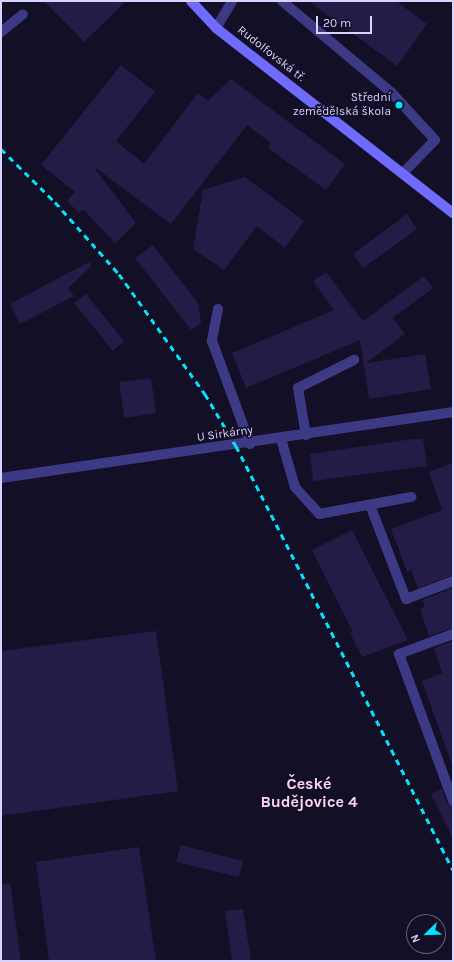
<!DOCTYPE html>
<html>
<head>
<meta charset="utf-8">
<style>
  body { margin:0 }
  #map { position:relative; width:454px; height:962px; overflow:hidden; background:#130f26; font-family:Karla,sans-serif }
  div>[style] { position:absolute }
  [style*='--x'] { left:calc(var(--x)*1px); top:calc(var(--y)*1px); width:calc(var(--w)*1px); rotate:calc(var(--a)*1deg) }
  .building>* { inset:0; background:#241b47 }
  .service>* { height:10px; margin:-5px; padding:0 5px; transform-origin:5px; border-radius:5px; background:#3d3a85 }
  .minor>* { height:10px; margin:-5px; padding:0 5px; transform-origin:5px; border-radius:5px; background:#3d3a85 }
  .secondary>* { height:10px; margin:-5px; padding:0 5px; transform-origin:5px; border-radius:5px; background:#6f6bff }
  .rail>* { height:3px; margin-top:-1.5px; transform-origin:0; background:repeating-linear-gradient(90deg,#00e5ff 0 6px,transparent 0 11px) }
  .dots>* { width:11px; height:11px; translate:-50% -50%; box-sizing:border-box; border:2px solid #130f26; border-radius:50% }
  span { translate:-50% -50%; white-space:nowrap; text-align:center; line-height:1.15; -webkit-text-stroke:3.5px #130f26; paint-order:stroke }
  .street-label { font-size:12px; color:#d9d4ff }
  .poi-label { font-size:12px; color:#d9d4ff }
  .right { translate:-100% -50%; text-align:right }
  .district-label { font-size:16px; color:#ffd6f0; font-weight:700 }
  .frame { position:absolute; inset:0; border:2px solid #d9d4ff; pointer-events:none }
  .north { position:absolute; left:406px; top:914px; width:40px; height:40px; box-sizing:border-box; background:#130f26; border:1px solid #625e7d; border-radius:50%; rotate:247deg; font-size:11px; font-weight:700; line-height:16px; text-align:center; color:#d9d4ff }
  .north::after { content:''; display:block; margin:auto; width:14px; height:18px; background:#00e5ff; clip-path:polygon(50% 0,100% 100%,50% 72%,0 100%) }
  .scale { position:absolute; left:316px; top:16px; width:56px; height:18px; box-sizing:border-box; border:2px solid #d9d4ff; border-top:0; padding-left:5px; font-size:12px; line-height:14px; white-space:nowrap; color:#d9d4ff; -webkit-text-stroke:3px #130f26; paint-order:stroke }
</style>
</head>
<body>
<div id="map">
  <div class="building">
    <i style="clip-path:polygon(44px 1px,126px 1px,84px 42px)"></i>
    <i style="clip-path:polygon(308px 1px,396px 1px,427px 24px,397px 66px)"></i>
    <i style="clip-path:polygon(121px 65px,155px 92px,116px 141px,144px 164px,198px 93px,208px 101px,231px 79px,345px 164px,326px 190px,268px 148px,271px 143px,247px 125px,171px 224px,93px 166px,136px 223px,115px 243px,83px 209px,79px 213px,67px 201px,75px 192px,41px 165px)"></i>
    <i style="clip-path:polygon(245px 177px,304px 221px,285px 248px,257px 226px,224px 270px,193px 249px,203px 190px)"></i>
    <i style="clip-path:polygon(407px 214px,417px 229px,363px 268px,353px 254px)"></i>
    <i style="clip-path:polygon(153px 245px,198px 303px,201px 323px,191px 330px,135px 258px)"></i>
    <i style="clip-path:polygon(89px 262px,91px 266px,68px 288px,74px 296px,20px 324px,10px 304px)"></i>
    <i style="clip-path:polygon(326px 272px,363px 321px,424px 276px,433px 288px,393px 318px,405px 334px,366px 363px,425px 354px,431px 389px,369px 399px,360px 340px,246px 388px,232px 353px,334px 310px,313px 281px)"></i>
    <i style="clip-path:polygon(86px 294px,124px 341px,113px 351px,74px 303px)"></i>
    <i style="clip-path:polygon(151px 378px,156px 413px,124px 418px,119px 382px)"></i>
    <i style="clip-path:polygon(412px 439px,423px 439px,427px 466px,313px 481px,310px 454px)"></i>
    <i style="clip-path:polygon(453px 463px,453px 575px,418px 588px,411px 570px,407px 572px,391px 529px,442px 510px,429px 472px)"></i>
    <i style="clip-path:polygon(352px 530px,408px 640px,362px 657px,350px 633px,353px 632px,312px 550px)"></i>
    <i style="clip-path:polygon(453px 588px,453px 628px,429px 636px,420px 609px,425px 607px,422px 600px)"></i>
    <i style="clip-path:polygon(156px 631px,178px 791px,1px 816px,1px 651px)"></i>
    <i style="clip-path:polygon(453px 641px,453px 762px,451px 762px,422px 681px,442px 673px,434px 648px)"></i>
    <i style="clip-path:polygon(442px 789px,447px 804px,453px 807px,453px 839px,431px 794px)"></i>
    <i style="clip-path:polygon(181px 845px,243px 861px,239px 877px,176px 862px)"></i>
    <i style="clip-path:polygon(139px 847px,156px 961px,49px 961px,36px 862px)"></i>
    <i style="clip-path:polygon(10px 883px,21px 961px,1px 961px,1px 884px)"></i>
    <i style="clip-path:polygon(243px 909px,251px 961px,232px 961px,225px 911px)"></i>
  </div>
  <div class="service">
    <i style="--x:282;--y:1;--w:142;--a:39.9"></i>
    <i style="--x:391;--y:92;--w:65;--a:47.5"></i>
    <i style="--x:435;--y:140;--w:46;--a:134.1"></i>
    <i style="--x:216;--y:28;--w:31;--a:-59"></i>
    <i style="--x:1;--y:32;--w:28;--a:-39"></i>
    <i style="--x:218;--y:309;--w:33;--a:101"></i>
    <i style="--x:212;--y:341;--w:110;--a:69.7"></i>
    <i style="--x:306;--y:435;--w:48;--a:-99.7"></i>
    <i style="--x:298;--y:388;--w:63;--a:-26.6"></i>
    <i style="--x:281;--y:439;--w:50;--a:73.7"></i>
    <i style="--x:295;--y:487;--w:36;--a:48"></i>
    <i style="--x:319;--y:514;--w:94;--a:-10.5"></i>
    <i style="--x:370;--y:505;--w:101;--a:69"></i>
    <i style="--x:406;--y:599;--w:50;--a:-21"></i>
    <i style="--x:453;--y:634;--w:58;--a:159.7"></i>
    <i style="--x:399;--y:654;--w:157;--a:69.8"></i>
  </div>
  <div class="minor">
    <i style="--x:1;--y:478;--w:457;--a:-8.3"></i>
  </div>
  <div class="secondary">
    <i style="--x:191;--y:1;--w:37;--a:47"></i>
    <i style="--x:216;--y:28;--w:301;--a:38"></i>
  </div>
  <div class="rail">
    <i style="--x:1;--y:149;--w:76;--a:44.5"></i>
    <i style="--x:55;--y:202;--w:96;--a:48.4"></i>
    <i style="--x:119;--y:274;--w:148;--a:54.4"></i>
    <i style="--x:205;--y:394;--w:61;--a:59.2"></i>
    <i style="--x:236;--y:446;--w:476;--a:62.9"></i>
  </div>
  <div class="dots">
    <i style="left:399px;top:105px;background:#00e5ff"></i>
  </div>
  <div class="street-label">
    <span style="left:271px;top:54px;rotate:38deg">Rudolfovská tř.</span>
    <span style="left:225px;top:434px;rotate:-8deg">U Sirkárny</span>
  </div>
  <div class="poi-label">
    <span class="right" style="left:391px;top:105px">Střední<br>zemědělská škola</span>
  </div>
  <div class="district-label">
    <span style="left:309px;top:793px">České<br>Budějovice 4</span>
  </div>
  <div class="frame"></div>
  <div class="north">N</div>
  <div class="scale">20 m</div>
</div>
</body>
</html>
